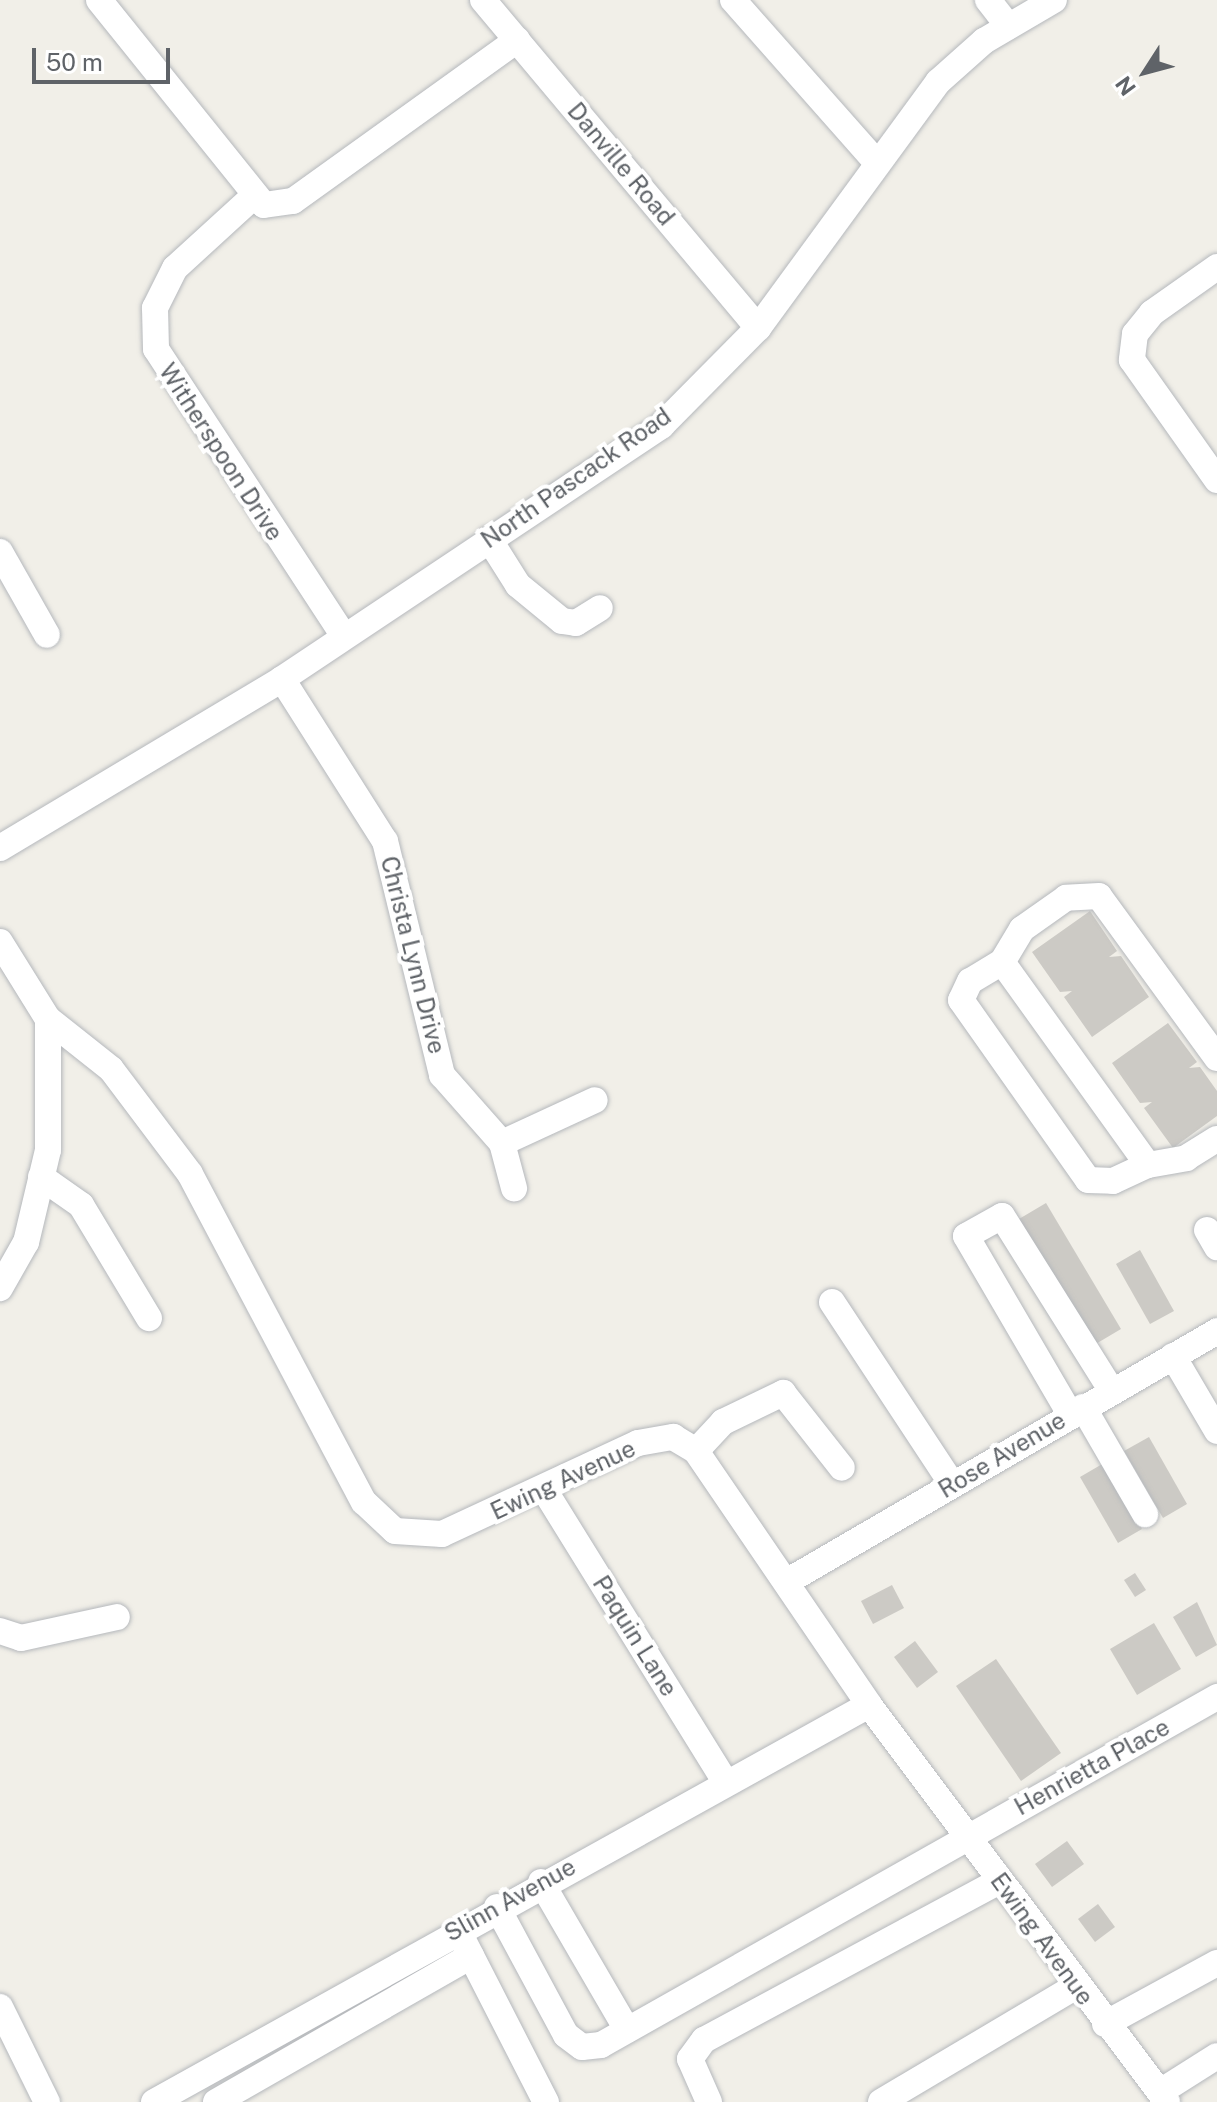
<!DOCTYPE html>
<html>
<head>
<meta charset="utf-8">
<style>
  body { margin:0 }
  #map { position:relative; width:1217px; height:2102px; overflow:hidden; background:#f1efe8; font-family:"Public Sans",sans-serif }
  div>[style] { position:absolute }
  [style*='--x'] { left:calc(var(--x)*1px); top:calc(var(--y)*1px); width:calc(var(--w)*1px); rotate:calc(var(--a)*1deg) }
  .building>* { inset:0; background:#cccac5 }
  .roads { filter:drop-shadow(0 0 2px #b5b8bc) drop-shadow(0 0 2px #b5b8bc) }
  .minor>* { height:26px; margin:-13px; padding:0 13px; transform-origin:13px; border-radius:13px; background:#fff }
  span { translate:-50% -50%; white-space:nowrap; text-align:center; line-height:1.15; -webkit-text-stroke:8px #fff; paint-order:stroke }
  .street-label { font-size:24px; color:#5f6368 }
  .north { position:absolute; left:1105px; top:32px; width:80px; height:80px; -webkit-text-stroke:6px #fff; paint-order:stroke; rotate:234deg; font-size:22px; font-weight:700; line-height:32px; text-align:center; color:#5f6368 }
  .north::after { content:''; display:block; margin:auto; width:28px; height:36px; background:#5f6368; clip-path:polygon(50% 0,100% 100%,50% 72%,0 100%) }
  .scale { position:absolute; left:32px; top:48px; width:138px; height:36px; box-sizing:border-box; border:4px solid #5f6368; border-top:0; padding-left:10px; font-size:24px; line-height:28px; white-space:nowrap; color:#5f6368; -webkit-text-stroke:6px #fff; paint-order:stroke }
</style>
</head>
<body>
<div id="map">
  <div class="building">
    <i style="clip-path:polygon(1090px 911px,1117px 951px,1109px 957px,1121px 956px,1149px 997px,1092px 1037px,1064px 997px,1072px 991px,1060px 992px,1032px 952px)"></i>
    <i style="clip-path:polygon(1168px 1023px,1197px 1062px,1189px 1068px,1200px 1067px,1217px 1091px,1217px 1116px,1173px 1148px,1144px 1108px,1152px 1102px,1140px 1103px,1112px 1063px)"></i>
    <i style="clip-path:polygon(1046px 1203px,1121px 1329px,1094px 1345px,1019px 1219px)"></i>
    <i style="clip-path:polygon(1140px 1250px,1174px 1311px,1150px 1324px,1116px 1264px)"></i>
    <i style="clip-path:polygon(1149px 1437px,1187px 1504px,1163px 1518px,1124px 1451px)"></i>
    <i style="clip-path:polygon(1104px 1463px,1142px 1529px,1118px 1543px,1080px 1477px)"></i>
    <i style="clip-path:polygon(1135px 1573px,1146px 1590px,1135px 1597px,1124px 1580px)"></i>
    <i style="clip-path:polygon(892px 1585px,904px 1608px,873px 1624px,861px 1601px)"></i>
    <i style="clip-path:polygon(1197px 1602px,1217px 1645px,1196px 1657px,1173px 1617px)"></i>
    <i style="clip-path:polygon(1154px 1623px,1181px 1669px,1137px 1695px,1110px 1649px)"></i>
    <i style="clip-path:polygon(915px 1641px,938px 1672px,917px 1688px,894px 1657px)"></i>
    <i style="clip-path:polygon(996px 1659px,1061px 1753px,1021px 1781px,956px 1686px)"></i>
    <i style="clip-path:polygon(1067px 1841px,1084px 1864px,1052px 1887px,1035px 1864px)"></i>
    <i style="clip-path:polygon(1098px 1904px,1115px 1927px,1095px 1942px,1078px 1919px)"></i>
  </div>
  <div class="roads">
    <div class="minor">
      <i style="--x:99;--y:0;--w:263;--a:51.2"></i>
      <i style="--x:264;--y:205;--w:29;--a:-8"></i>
      <i style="--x:293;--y:201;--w:276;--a:-35.7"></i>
      <i style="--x:483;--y:0;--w:428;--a:50"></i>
      <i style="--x:733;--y:0;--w:217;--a:48.5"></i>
      <i style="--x:988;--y:0;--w:33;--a:52"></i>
      <i style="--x:255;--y:195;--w:108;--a:137.6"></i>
      <i style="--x:175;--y:268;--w:45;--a:116.6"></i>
      <i style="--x:155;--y:308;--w:41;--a:88.6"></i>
      <i style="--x:156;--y:349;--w:342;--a:56.8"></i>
      <i style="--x:1217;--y:267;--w:80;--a:144.7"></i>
      <i style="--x:1152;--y:313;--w:27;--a:129"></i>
      <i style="--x:1135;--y:334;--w:26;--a:97"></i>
      <i style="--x:1132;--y:360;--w:147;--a:54.7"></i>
      <i style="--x:489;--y:539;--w:54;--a:57.8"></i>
      <i style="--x:518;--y:585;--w:57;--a:39.3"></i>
      <i style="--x:562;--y:621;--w:14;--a:8"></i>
      <i style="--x:576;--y:623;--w:28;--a:-32"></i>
      <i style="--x:0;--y:552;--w:95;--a:60.5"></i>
      <i style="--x:282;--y:679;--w:192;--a:57.6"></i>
      <i style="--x:385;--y:841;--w:241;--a:76.3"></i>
      <i style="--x:442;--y:1075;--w:91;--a:48.6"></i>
      <i style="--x:502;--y:1143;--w:47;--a:75.1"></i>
      <i style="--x:0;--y:848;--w:329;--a:-30.9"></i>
      <i style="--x:282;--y:679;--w:456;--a:-33.7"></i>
      <i style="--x:661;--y:426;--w:138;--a:-45.3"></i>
      <i style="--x:758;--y:328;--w:305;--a:-53.8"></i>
      <i style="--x:938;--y:82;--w:62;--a:-41.7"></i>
      <i style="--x:984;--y:41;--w:81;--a:-30.4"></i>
      <i style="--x:0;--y:942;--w:91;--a:58.1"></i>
      <i style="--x:48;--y:1019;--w:131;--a:90"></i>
      <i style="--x:48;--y:1150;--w:95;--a:103.4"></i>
      <i style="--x:26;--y:1242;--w:53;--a:119.5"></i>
      <i style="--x:1002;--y:962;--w:37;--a:149"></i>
      <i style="--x:970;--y:981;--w:21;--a:115"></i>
      <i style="--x:961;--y:1000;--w:220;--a:54.8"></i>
      <i style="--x:1088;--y:1180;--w:25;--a:2"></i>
      <i style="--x:1113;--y:1181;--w:38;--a:-25"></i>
      <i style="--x:48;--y:1019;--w:80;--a:38.4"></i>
      <i style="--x:111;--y:1069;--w:131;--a:53"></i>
      <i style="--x:190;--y:1174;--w:371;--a:62.1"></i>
      <i style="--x:364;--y:1502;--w:42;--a:43.1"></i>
      <i style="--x:395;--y:1531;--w:47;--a:3.7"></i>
      <i style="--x:442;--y:1534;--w:216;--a:-24.9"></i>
      <i style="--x:638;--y:1443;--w:36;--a:-10"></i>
      <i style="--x:673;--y:1437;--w:27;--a:31"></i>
      <i style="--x:696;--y:1451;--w:307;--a:55.7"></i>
      <i style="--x:869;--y:1705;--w:496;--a:53.1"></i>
      <i style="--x:1217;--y:1058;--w:200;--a:-126.1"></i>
      <i style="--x:1099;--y:896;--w:33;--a:177"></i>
      <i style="--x:1066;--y:898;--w:54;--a:144.8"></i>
      <i style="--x:1022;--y:929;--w:39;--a:121"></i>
      <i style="--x:1002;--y:962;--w:250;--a:54.3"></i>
      <i style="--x:1148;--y:1165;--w:39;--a:-10"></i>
      <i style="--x:1186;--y:1158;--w:36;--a:-32"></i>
      <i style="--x:502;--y:1143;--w:102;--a:-24.8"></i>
      <i style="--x:41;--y:1177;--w:49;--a:35"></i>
      <i style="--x:81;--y:1205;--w:132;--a:59"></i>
      <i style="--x:1207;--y:1230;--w:20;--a:60"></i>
      <i style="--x:832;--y:1302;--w:218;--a:56.6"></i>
      <i style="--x:1173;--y:1356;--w:87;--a:59.6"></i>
      <i style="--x:1083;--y:1407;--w:124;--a:59.9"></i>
      <i style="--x:1070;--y:1414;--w:206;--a:-120.3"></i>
      <i style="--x:966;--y:1236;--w:41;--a:-29.1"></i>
      <i style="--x:1002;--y:1216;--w:205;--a:57.9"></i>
      <i style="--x:696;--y:1451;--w:40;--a:-47"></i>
      <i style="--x:723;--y:1422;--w:67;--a:-25.8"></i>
      <i style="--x:783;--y:1393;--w:95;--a:51.8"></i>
      <i style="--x:545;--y:1491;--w:341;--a:58.2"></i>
      <i style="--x:788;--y:1581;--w:497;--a:-30.2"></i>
      <i style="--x:0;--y:1631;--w:22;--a:18"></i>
      <i style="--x:21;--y:1638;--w:98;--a:-12.3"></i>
      <i style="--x:541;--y:1882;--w:171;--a:59.8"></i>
      <i style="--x:497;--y:1907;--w:145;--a:61.7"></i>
      <i style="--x:566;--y:2035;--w:20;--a:37"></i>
      <i style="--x:582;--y:2047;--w:19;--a:-6"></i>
      <i style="--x:601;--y:2045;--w:708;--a:-29.46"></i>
      <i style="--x:464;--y:1942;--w:180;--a:62.9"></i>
      <i style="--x:0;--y:2007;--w:106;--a:63.7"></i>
      <i style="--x:1105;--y:2024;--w:128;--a:-28.6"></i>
      <i style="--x:1160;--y:2092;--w:67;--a:-32.3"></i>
      <i style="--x:154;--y:2102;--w:818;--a:-29.04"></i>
      <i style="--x:216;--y:2102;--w:294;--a:-29.8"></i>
      <i style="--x:709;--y:2102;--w:47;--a:-113.8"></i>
      <i style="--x:690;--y:2059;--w:24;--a:-54"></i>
      <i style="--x:704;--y:2040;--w:335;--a:-28.3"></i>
      <i style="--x:881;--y:2102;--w:227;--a:-30.7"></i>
    </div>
  </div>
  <div class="street-label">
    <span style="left:621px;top:164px;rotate:50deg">Danville Road</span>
    <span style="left:221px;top:452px;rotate:57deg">Witherspoon Drive</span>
    <span style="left:576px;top:478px;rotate:-35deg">North Pascack Road</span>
    <span style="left:413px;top:955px;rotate:76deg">Christa Lynn Drive</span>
    <span style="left:1002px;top:1455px;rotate:-31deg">Rose Avenue</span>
    <span style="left:563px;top:1480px;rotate:-25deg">Ewing Avenue</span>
    <span style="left:635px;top:1636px;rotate:58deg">Paquin Lane</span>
    <span style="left:1092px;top:1767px;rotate:-29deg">Henrietta Place</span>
    <span style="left:510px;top:1900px;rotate:-29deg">Slinn Avenue</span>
    <span style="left:1042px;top:1939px;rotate:54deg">Ewing Avenue</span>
  </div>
  <div class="north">N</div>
  <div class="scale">50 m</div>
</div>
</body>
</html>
